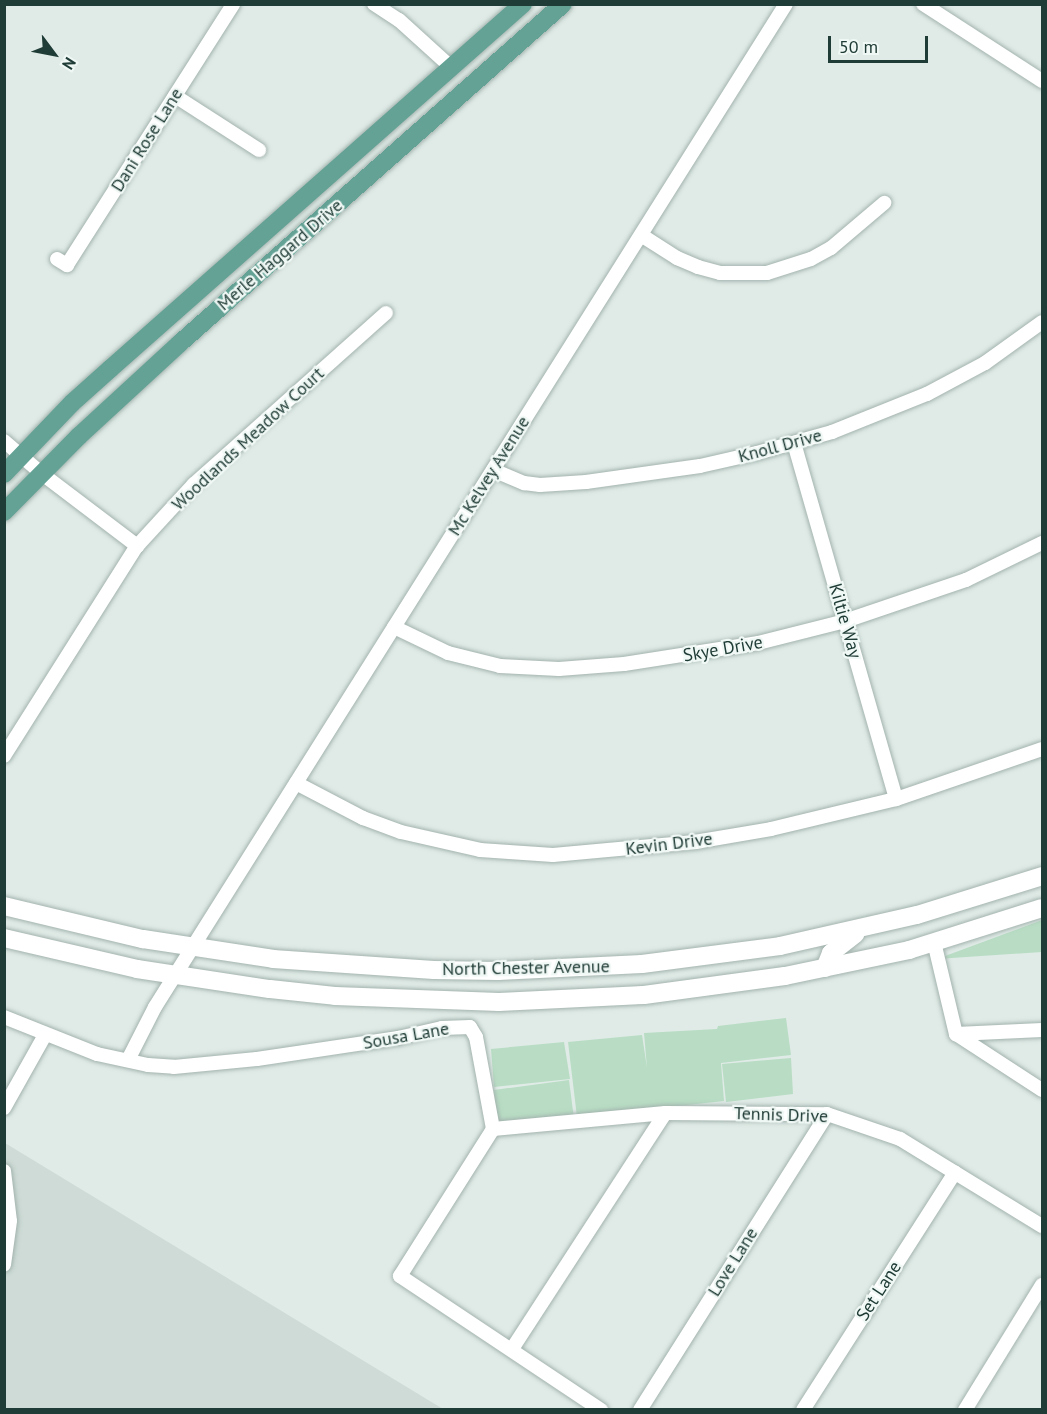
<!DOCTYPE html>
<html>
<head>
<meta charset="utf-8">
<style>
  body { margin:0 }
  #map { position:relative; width:1047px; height:1414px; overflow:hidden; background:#e0ebe7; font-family:"PT Sans",sans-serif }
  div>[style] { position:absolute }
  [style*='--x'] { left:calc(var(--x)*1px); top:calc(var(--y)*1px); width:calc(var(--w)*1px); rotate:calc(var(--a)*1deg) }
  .built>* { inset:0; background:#cedbd6 }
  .green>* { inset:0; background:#b8ddc4 }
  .roads { filter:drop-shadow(0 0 2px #a3b3ae) drop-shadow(0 0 2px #a3b3ae) }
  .street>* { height:14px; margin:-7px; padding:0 7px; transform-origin:7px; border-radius:7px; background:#fff }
  .secondary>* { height:18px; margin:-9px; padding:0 9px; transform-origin:9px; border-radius:9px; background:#fff }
  .primary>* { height:18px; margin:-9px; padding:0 9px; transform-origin:9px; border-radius:9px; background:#63a295 }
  span { translate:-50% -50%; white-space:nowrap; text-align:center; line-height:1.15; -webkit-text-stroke:4.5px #f0f8f5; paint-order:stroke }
  .street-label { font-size:18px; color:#203c36 }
  .frame { position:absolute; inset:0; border:6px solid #203c36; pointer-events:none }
  .north { position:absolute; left:24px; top:24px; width:60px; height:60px; -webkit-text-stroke:4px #f0f8f5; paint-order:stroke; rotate:122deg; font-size:16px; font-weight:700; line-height:24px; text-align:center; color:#203c36 }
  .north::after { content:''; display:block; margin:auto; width:21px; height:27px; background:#203c36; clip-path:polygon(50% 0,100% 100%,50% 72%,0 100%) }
  .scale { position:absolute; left:828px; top:36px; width:100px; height:27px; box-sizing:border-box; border:3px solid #203c36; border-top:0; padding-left:8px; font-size:18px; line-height:21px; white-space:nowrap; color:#203c36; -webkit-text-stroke:4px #f0f8f5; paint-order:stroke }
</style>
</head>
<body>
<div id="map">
  <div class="built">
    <i style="clip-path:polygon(5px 1143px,443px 1409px,5px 1409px)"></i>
  </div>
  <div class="green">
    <i style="clip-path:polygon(1042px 920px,1042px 952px,937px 959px)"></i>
    <i style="clip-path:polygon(786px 1018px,791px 1055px,721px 1063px,724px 1101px,577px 1117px,568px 1042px,642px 1035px,647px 1068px,644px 1033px,717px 1029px,718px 1026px)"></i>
    <i style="clip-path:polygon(564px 1042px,570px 1079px,494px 1087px,491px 1049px)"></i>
    <i style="clip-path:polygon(791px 1058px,793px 1094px,726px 1102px,722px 1064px)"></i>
    <i style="clip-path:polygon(569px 1080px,574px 1119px,496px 1125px,494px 1090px)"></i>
  </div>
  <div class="roads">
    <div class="street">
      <i style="--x:374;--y:4;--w:30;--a:33"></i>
      <i style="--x:399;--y:20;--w:72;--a:42.2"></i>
      <i style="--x:923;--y:4;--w:142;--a:32.9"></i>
      <i style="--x:175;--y:96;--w:100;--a:32.7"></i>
      <i style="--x:641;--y:235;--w:43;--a:32.6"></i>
      <i style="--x:677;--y:258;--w:23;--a:23"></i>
      <i style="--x:698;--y:267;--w:23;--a:15"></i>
      <i style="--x:720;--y:273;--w:47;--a:0"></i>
      <i style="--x:767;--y:273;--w:46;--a:-17.7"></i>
      <i style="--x:811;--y:259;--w:23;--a:-29"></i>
      <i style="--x:831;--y:248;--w:70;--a:-40.3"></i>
      <i style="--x:57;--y:259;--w:12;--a:31"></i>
      <i style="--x:67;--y:265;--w:309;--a:-57.5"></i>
      <i style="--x:4;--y:441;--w:49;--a:40.9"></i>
      <i style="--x:41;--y:473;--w:121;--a:37.2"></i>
      <i style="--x:794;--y:443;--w:370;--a:74"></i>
      <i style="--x:493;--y:470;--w:34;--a:23"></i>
      <i style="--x:524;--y:483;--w:16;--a:7"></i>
      <i style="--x:540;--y:485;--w:46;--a:-3.7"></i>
      <i style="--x:586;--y:482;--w:115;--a:-8"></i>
      <i style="--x:700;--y:466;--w:58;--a:-12.8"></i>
      <i style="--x:757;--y:453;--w:78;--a:-15.6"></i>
      <i style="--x:832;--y:432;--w:102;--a:-21.8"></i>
      <i style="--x:927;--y:394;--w:66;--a:-28.1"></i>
      <i style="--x:985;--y:363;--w:70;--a:-35.7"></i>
      <i style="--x:394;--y:627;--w:60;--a:25.7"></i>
      <i style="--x:448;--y:653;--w:54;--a:14"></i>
      <i style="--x:500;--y:666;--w:59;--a:2.9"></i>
      <i style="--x:559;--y:669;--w:65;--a:-4.4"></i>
      <i style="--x:624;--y:664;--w:136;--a:-8.9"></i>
      <i style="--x:758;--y:643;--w:90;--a:-14.2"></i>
      <i style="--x:845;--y:621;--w:128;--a:-18.7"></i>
      <i style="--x:966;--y:580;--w:85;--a:-26"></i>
      <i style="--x:4;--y:756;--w:249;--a:-57.7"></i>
      <i style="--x:137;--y:546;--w:84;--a:-47.4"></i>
      <i style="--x:194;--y:484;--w:257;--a:-41.7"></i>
      <i style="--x:296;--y:783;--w:76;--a:27.6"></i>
      <i style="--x:363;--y:818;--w:40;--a:20.2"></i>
      <i style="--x:401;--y:832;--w:81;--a:12.8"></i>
      <i style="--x:480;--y:850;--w:73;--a:3.9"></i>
      <i style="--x:553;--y:855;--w:143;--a:-5.2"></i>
      <i style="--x:695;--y:842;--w:77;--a:-9.7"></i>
      <i style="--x:771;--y:829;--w:129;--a:-13.5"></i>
      <i style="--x:896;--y:799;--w:154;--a:-18.9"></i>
      <i style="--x:934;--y:942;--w:95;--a:76.6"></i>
      <i style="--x:4;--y:1017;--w:100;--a:21.7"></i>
      <i style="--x:97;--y:1054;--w:52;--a:12.2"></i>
      <i style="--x:148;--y:1065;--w:26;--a:4"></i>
      <i style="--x:174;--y:1067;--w:83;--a:-5.5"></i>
      <i style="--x:257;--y:1059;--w:143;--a:-8.5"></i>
      <i style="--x:398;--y:1038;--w:45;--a:-12.8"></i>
      <i style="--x:442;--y:1028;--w:28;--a:-2"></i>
      <i style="--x:470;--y:1027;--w:12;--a:59"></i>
      <i style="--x:476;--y:1037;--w:94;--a:79.5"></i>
      <i style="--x:493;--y:1129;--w:174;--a:122.3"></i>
      <i style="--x:400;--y:1276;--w:242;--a:33.7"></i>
      <i style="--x:956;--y:1034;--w:103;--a:33.1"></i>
      <i style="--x:956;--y:1034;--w:86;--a:-2.7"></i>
      <i style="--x:128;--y:1060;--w:59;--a:-63"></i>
      <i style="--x:155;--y:1007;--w:1185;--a:-57.83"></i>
      <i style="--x:4;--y:1108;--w:84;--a:-60.7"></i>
      <i style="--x:493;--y:1129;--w:173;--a:-5.3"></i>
      <i style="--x:665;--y:1113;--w:162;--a:0.4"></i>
      <i style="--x:827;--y:1114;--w:77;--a:18.9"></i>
      <i style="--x:900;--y:1139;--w:167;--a:31.5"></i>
      <i style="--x:4;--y:1171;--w:50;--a:83.2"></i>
      <i style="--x:10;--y:1221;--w:44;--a:97.8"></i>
      <i style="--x:512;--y:1349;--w:281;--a:-57"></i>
      <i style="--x:640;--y:1410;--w:350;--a:-57.7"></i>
      <i style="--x:803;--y:1410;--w:282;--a:-57.4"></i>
      <i style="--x:965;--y:1410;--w:147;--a:-58.4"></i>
    </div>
    <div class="secondary">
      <i style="--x:4;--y:906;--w:143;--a:13.4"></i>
      <i style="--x:143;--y:939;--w:132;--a:8.7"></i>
      <i style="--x:273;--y:959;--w:161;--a:3.9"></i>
      <i style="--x:434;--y:970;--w:64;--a:0.9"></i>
      <i style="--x:498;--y:971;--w:144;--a:-2.8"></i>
      <i style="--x:642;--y:964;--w:139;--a:-7.4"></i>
      <i style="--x:780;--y:946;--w:140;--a:-12.8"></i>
      <i style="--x:917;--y:915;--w:131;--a:-17.3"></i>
      <i style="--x:4;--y:938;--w:137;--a:13.1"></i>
      <i style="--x:137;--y:969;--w:134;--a:8.6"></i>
      <i style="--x:270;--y:989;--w:65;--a:6.1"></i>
      <i style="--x:335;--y:996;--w:164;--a:2.1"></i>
      <i style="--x:499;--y:1002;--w:145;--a:-2.8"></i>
      <i style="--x:644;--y:995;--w:142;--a:-7.7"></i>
      <i style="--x:785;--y:976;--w:127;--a:-11.8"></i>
      <i style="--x:909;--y:950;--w:139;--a:-17.5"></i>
      <i style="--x:825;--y:968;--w:16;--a:-68"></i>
      <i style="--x:831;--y:953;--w:31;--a:-38"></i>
    </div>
    <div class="primary">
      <i style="--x:4;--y:474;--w:98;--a:-46.2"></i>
      <i style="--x:72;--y:403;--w:51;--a:-41.8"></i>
      <i style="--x:110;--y:369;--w:551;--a:-41.47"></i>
      <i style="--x:4;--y:512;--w:107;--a:-45.4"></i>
      <i style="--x:79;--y:436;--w:137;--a:-42.6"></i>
      <i style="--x:180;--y:343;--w:511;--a:-41.51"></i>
    </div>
  </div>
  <div class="street-label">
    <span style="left:147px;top:140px;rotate:-58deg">Dani Rose Lane</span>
    <span style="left:280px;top:255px;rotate:-41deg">Merle Haggard Drive</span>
    <span style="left:248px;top:439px;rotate:-43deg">Woodlands Meadow Court</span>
    <span style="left:780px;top:446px;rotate:-15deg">Knoll Drive</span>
    <span style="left:489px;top:476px;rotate:-58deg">Mc Kelvey Avenue</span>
    <span style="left:845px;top:621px;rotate:74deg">Kiltie Way</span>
    <span style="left:723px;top:649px;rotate:-10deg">Skye Drive</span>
    <span style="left:669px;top:844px;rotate:-7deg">Kevin Drive</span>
    <span style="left:526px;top:968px;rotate:-1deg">North Chester Avenue</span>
    <span style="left:406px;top:1036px;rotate:-10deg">Sousa Lane</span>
    <span style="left:781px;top:1115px;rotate:2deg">Tennis Drive</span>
    <span style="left:733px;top:1262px;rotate:-58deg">Love Lane</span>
    <span style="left:879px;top:1291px;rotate:-57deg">Set Lane</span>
  </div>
  <div class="frame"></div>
  <div class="north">N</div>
  <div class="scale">50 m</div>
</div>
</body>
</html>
